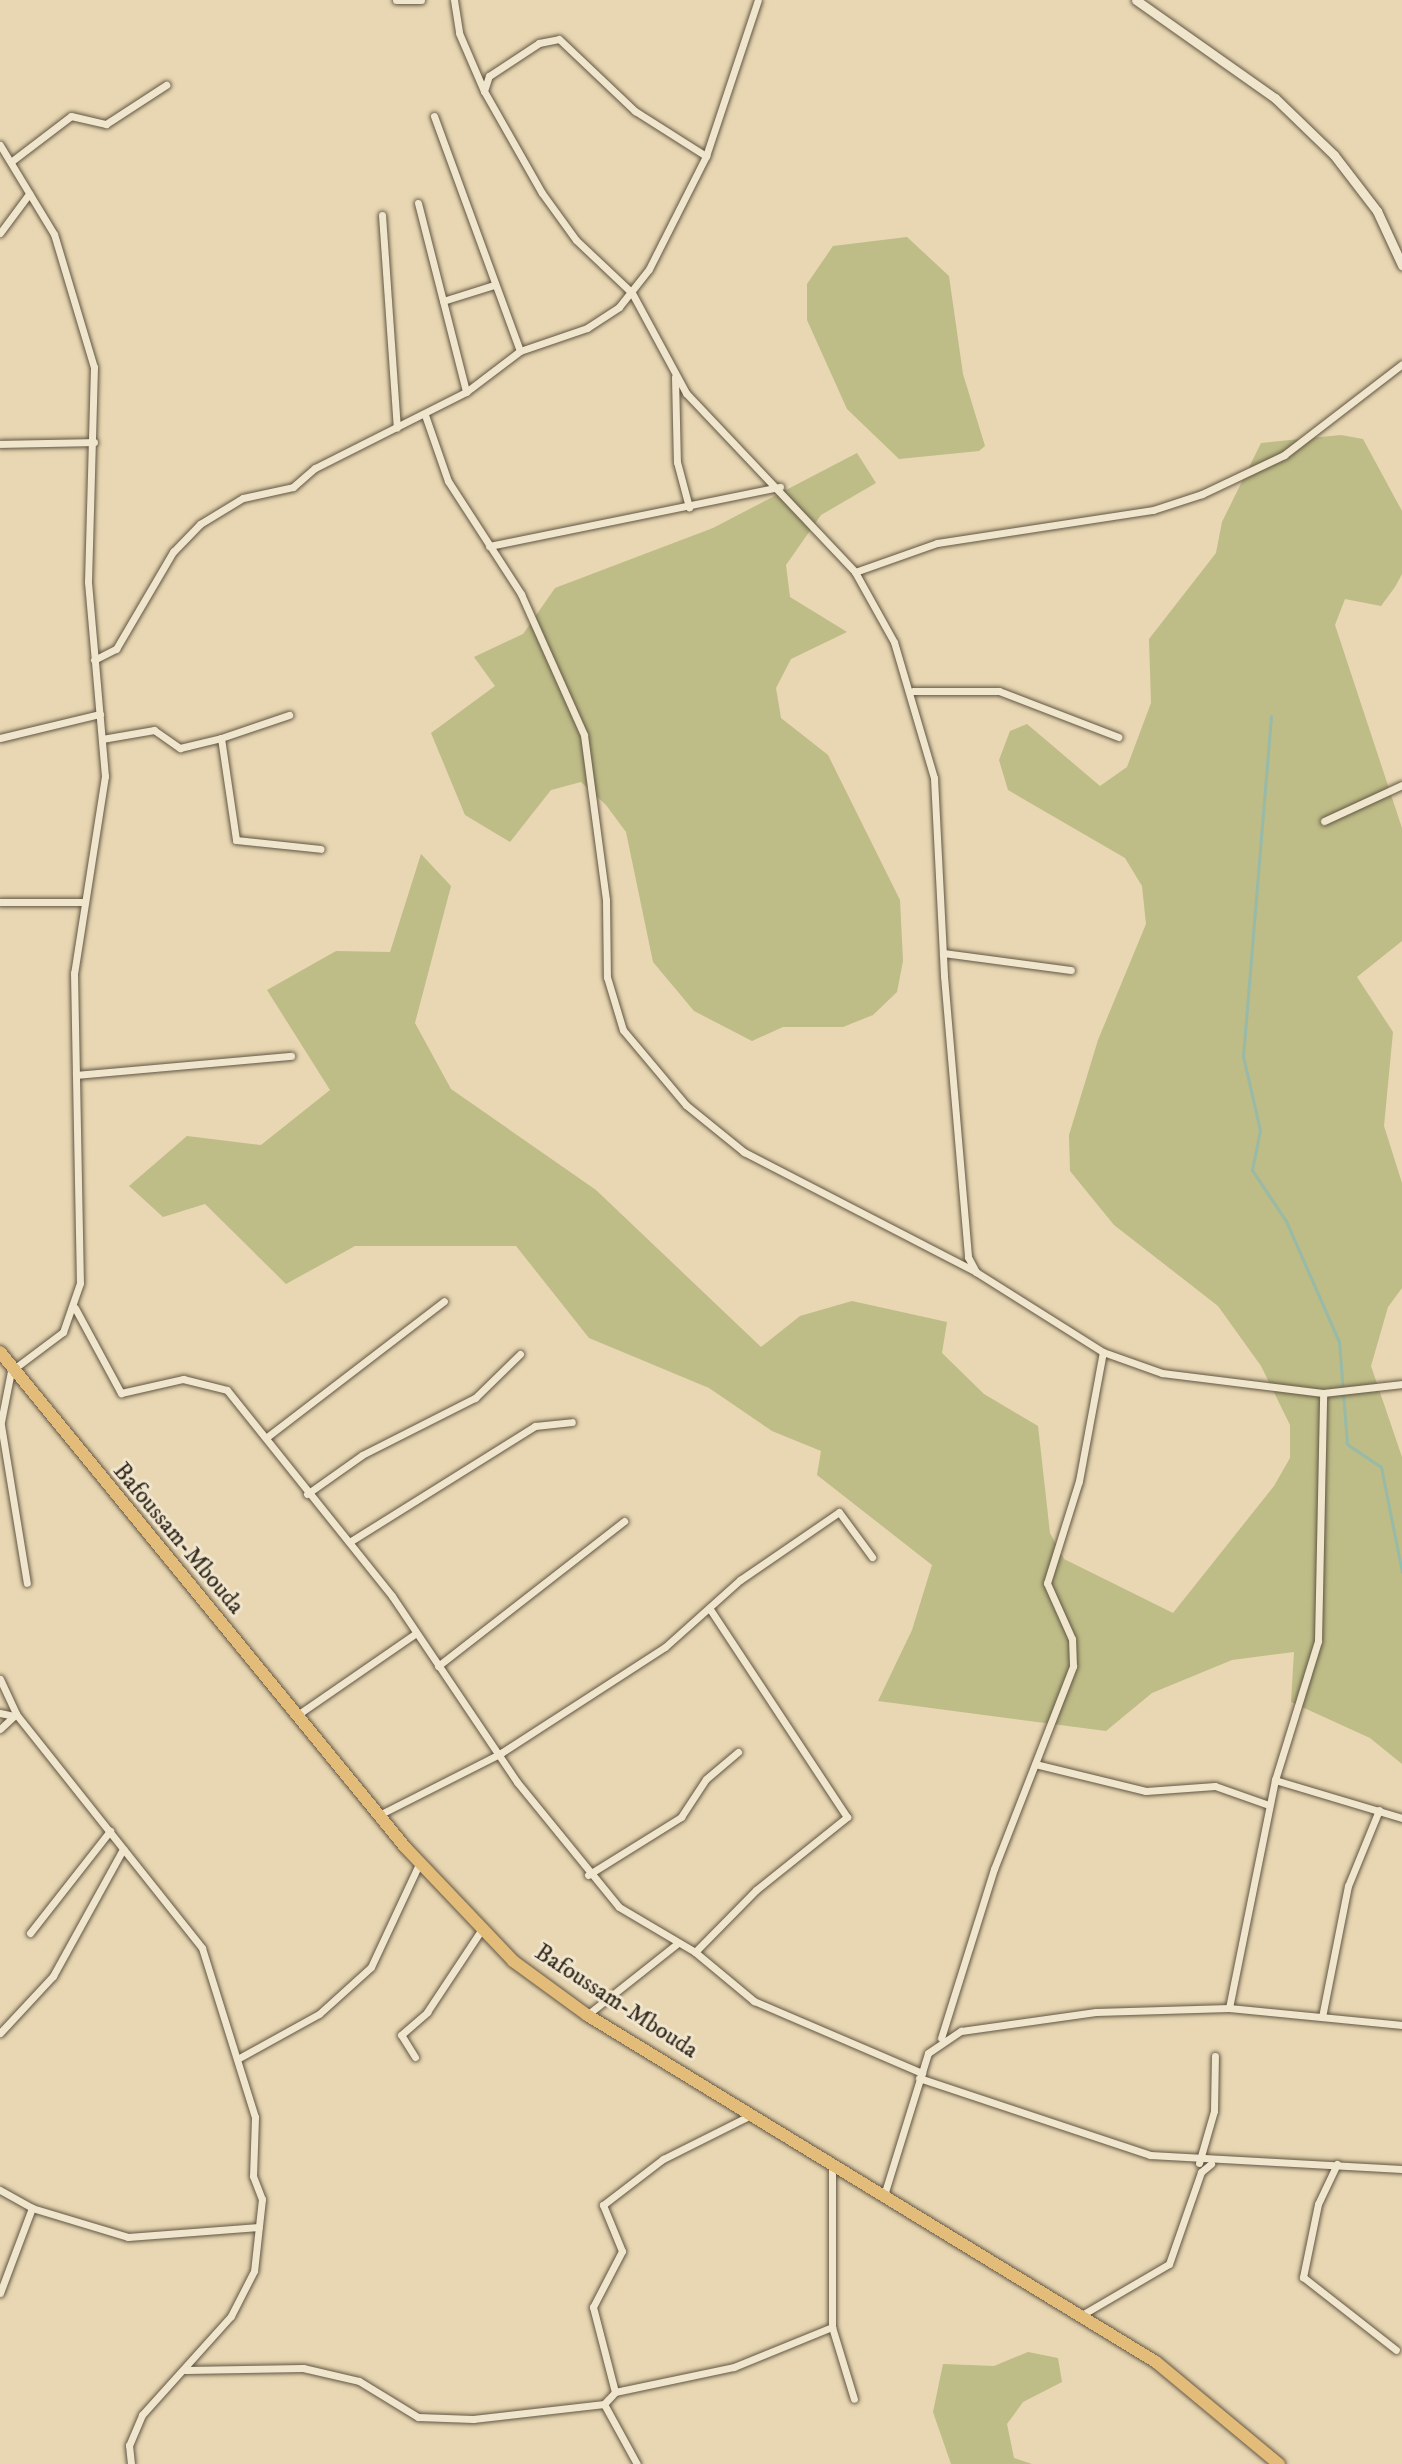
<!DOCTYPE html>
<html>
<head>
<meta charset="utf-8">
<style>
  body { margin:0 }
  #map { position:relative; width:1402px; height:2464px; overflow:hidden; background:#e8d7b2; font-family:"IM FELL DW Pica",serif }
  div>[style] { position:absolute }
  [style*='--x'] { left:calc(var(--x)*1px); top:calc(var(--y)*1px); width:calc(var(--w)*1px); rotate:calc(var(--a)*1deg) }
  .green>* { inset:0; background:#bebc87 }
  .stream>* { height:3px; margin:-1.5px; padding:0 1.5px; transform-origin:1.5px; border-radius:1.5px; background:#98baa7 }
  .roads { filter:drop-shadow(0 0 2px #625644) drop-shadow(0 0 2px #625644) }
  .minor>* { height:7px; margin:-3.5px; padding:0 3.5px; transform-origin:3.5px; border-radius:3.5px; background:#f0e5cd }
  .tertiary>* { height:9px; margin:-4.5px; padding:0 4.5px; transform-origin:4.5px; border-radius:4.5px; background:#f0e5cd }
  .trunk>* { height:12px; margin:-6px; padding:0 6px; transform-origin:6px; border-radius:6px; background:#e4bc79 }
  span { translate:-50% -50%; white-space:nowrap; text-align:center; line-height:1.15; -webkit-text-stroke:6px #f0e5cd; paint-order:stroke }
  .street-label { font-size:24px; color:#352b20 }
</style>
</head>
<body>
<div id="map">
  <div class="green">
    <i style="clip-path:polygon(907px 237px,949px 276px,963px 374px,985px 446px,979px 451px,899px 459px,847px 409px,807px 320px,807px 284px,833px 246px)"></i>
    <i style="clip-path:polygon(1341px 435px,1363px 439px,1402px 511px,1402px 574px,1395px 587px,1381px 606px,1345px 599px,1335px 625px,1402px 828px,1402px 941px,1357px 977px,1393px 1032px,1384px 1126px,1402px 1183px,1402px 1288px,1388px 1307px,1371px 1366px,1402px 1457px,1402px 1764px,1370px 1738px,1291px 1702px,1294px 1652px,1232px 1660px,1152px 1693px,1106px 1731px,878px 1701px,912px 1630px,932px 1565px,817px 1475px,821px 1451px,772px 1431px,709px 1388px,589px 1338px,516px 1246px,355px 1246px,286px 1284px,205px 1204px,163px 1217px,129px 1186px,187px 1136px,261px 1145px,330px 1090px,267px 990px,336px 951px,390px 952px,421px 854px,451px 886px,415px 1023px,451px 1089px,596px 1190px,761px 1347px,800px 1316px,852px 1301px,947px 1322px,942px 1353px,984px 1394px,1038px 1426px,1050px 1533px,1064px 1559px,1173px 1613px,1274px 1486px,1290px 1458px,1290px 1425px,1261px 1366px,1218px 1306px,1114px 1225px,1070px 1171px,1069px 1135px,1098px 1040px,1146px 924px,1142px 886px,1125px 858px,1008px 790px,999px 760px,1010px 731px,1027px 724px,1100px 786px,1127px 767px,1151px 703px,1149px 639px,1216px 553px,1222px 522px,1261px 443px)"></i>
    <i style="clip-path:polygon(857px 453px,876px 483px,821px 515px,786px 565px,790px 597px,847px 632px,791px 659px,776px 688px,781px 718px,828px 755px,900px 900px,903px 961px,897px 992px,873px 1015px,843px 1027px,783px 1027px,752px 1041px,694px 1011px,653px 962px,626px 832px,606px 805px,581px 782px,551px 790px,510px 842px,465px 815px,431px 733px,495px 686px,474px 657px,523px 634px,555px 588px,713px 528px)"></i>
    <i style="clip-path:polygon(1028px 2352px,1058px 2358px,1062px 2382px,1023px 2402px,1007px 2424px,1014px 2458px,1032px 2464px,951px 2464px,933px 2412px,943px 2364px,994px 2366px)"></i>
  </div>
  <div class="stream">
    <i style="--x:1271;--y:716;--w:341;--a:94.7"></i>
    <i style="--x:1243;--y:1056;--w:76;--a:77.1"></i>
    <i style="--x:1260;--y:1130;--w:41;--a:101.3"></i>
    <i style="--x:1252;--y:1170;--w:61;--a:56.3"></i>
    <i style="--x:1286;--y:1221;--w:132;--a:66.3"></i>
    <i style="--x:1339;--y:1342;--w:102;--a:85.5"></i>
    <i style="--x:1347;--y:1444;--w:41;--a:34.1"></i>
    <i style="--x:1381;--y:1467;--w:107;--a:78.7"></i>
  </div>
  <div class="roads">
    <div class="minor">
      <i style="--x:396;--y:0;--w:25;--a:0"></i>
      <i style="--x:454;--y:0;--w:33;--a:81"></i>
      <i style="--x:459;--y:33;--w:63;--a:66.7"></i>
      <i style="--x:484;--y:91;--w:117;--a:60.4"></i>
      <i style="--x:542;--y:193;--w:58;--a:54.1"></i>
      <i style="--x:576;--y:240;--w:77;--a:43.4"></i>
      <i style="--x:632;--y:293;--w:114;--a:61.6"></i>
      <i style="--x:686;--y:393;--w:246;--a:46.6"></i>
      <i style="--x:855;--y:572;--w:80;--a:60.9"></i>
      <i style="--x:894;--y:642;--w:142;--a:73.6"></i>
      <i style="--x:934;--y:778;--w:198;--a:87.1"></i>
      <i style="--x:944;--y:976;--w:282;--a:85.1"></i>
      <i style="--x:968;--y:1257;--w:17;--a:62"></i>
      <i style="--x:976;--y:1272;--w:150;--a:32.2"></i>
      <i style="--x:1103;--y:1352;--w:63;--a:19.6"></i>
      <i style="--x:1162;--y:1373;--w:162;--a:7.1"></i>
      <i style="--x:1323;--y:1393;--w:80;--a:-6.5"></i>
      <i style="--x:484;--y:91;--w:16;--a:-72"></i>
      <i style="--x:489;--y:76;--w:60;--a:-33.4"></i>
      <i style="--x:539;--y:43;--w:20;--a:-11"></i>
      <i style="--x:559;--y:39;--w:105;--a:43.5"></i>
      <i style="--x:635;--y:111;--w:84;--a:32.4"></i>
      <i style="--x:434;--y:116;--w:250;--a:69.9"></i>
      <i style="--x:0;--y:145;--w:104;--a:58.8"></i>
      <i style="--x:54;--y:234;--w:139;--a:73.3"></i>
      <i style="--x:94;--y:367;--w:215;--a:91.6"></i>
      <i style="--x:88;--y:582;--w:195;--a:85"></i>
      <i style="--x:105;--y:776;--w:199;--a:98.9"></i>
      <i style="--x:74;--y:973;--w:310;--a:88.9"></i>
      <i style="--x:80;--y:1283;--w:52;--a:109.1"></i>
      <i style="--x:63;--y:1332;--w:65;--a:143.1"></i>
      <i style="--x:11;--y:1371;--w:57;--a:101.1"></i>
      <i style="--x:12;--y:161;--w:74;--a:-37.3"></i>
      <i style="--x:71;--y:116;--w:36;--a:13"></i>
      <i style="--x:106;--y:124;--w:72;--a:-33"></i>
      <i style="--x:418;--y:203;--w:195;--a:75.7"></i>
      <i style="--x:382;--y:215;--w:213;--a:86"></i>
      <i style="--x:0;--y:233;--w:49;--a:-53.4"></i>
      <i style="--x:443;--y:301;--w:53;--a:-17.4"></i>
      <i style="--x:675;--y:377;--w:85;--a:88.7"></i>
      <i style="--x:677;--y:462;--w:47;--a:75.1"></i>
      <i style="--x:425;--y:415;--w:70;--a:70.8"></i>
      <i style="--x:448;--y:481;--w:135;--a:57.1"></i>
      <i style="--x:521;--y:594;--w:154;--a:65.9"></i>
      <i style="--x:584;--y:735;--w:166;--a:82.4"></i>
      <i style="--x:606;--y:900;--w:77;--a:89.3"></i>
      <i style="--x:607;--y:977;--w:55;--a:73.2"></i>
      <i style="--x:623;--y:1030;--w:98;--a:50"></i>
      <i style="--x:686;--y:1105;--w:75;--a:39"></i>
      <i style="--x:744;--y:1152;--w:261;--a:27.3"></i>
      <i style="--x:0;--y:444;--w:94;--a:-1.2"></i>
      <i style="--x:489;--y:546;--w:297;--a:-11.5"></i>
      <i style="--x:855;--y:572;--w:87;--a:-19.5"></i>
      <i style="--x:937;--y:543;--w:219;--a:-8.7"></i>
      <i style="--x:1153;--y:510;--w:52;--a:-18.1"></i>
      <i style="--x:1202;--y:494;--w:91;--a:-25.4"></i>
      <i style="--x:1284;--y:455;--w:149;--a:-37.6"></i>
      <i style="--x:94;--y:660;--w:25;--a:-27"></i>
      <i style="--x:116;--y:649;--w:113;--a:-59.6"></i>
      <i style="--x:173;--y:552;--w:39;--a:-46"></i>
      <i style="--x:200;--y:524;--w:50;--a:-31.2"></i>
      <i style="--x:243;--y:498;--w:51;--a:-12.4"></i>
      <i style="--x:293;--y:487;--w:29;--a:-41"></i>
      <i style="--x:315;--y:468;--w:169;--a:-26.7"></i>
      <i style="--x:466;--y:392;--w:68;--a:-37.2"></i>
      <i style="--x:520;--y:351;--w:71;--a:-18.9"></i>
      <i style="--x:587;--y:328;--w:38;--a:-33"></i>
      <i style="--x:619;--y:307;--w:48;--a:-51.7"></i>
      <i style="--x:649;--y:269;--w:127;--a:-63.2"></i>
      <i style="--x:706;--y:156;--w:164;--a:-71.6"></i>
      <i style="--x:913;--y:691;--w:86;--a:0"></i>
      <i style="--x:999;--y:691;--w:128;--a:21.1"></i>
      <i style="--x:0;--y:738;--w:103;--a:-13.5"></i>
      <i style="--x:221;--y:738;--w:72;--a:-18.7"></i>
      <i style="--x:102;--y:739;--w:53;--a:-9.8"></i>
      <i style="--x:154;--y:730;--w:32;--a:35"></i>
      <i style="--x:180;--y:748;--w:42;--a:-13.7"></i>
      <i style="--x:221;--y:738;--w:103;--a:81.6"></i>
      <i style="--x:236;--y:840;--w:85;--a:6"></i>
      <i style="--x:1324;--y:821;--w:86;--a:-24.8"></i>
      <i style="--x:0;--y:902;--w:84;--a:0"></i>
      <i style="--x:943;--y:953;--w:129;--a:7.6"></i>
      <i style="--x:76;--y:1075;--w:216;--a:-5.1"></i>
      <i style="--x:75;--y:1308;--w:97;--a:61.6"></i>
      <i style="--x:121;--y:1393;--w:64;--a:-12.7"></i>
      <i style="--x:183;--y:1379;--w:45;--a:14"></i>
      <i style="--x:227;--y:1390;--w:264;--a:51.3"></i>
      <i style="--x:392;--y:1596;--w:224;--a:56.1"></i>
      <i style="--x:517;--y:1782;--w:161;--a:50.8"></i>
      <i style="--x:619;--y:1907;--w:88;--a:30.6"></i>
      <i style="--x:695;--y:1952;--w:77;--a:39.7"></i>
      <i style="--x:754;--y:2001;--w:183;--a:23.2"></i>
      <i style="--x:1;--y:1425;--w:160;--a:80.7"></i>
      <i style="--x:267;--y:1437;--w:223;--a:-37.5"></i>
      <i style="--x:307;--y:1494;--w:67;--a:-35.3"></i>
      <i style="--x:362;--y:1455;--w:127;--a:-26.8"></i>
      <i style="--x:475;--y:1398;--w:63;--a:-44.4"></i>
      <i style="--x:351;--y:1541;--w:217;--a:-32"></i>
      <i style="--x:535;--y:1426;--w:37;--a:-6"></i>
      <i style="--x:438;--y:1666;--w:236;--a:-37.9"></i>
      <i style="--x:0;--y:1679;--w:38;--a:65"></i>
      <i style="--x:16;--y:1714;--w:299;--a:51.5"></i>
      <i style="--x:202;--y:1948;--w:177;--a:72.6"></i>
      <i style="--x:255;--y:2117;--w:59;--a:91.9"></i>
      <i style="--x:253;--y:2176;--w:25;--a:69"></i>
      <i style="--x:262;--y:2199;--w:72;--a:96.3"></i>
      <i style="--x:254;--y:2271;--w:51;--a:117.1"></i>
      <i style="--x:231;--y:2316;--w:133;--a:132"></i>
      <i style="--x:142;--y:2415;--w:33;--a:113"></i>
      <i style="--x:129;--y:2445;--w:19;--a:84"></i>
      <i style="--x:0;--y:1713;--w:14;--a:12"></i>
      <i style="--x:296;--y:1716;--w:145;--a:-34.6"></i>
      <i style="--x:0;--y:1729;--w:22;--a:-43"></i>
      <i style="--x:1035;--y:1764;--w:114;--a:13.7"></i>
      <i style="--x:1146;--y:1791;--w:69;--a:-4.1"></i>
      <i style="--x:1215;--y:1786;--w:57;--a:19.4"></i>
      <i style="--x:1275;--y:1780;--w:133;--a:16.7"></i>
      <i style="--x:379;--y:1815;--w:137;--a:-26.9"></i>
      <i style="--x:501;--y:1753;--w:195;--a:-32.9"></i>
      <i style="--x:665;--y:1647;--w:101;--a:-41.8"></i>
      <i style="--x:740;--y:1580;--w:120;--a:-34.5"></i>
      <i style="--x:839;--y:1512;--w:56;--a:53.7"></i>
      <i style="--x:588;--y:1875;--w:110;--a:-31.9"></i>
      <i style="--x:681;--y:1817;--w:45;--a:-56.7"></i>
      <i style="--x:706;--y:1779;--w:42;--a:-40.2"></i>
      <i style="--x:30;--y:1933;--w:130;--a:-51.9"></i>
      <i style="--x:695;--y:1952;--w:87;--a:-45.5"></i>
      <i style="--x:756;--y:1890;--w:117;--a:-38.7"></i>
      <i style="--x:847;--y:1817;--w:250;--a:-123.4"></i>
      <i style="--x:1229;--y:2008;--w:233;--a:-78.6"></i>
      <i style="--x:1275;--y:1780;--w:145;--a:-72.8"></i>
      <i style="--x:1318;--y:1641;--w:248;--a:-88.8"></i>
      <i style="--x:587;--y:2015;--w:116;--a:-38.4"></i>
      <i style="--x:1322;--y:2017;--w:134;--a:-78.8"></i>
      <i style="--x:1348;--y:1886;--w:82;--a:-67.8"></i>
      <i style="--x:0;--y:2033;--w:78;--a:-47.1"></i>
      <i style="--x:53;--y:1976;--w:145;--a:-61.1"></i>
      <i style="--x:941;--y:2038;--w:177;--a:-72.6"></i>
      <i style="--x:994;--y:1869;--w:218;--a:-68.7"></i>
      <i style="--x:1073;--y:1666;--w:27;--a:-92"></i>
      <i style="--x:1072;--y:1639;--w:61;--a:-114.1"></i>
      <i style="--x:1047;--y:1583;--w:107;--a:-72.6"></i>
      <i style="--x:1079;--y:1481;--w:131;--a:-79.5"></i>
      <i style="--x:241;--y:2057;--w:89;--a:-28.9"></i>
      <i style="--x:319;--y:2014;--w:70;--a:-42.1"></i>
      <i style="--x:371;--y:1967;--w:114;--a:-65"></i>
      <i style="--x:415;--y:2057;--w:26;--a:-122"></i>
      <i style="--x:401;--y:2035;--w:35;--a:-41"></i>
      <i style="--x:427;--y:2012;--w:96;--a:-56.5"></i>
      <i style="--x:919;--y:2078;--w:243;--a:18.4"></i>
      <i style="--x:1150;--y:2155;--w:252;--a:3.2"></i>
      <i style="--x:832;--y:2163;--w:164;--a:90"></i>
      <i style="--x:832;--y:2327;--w:75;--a:73"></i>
      <i style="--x:1199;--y:2163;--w:54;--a:-73.9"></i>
      <i style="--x:1214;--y:2111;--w:55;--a:-89"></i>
      <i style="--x:1337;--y:2164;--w:44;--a:115.4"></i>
      <i style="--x:1318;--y:2204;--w:75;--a:101.6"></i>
      <i style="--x:1303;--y:2277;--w:118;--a:38.1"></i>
      <i style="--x:0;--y:2190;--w:37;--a:29"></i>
      <i style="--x:32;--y:2208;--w:100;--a:16.8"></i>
      <i style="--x:128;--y:2237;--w:131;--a:-4.4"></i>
      <i style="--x:885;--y:2192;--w:145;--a:-72.8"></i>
      <i style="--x:928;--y:2053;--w:40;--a:-34"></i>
      <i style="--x:961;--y:2031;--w:136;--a:-8"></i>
      <i style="--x:1096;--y:2012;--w:133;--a:-1.7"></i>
      <i style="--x:1229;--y:2008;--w:174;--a:5.6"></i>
      <i style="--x:0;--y:2293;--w:91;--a:-69.4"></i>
      <i style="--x:1080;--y:2316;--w:103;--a:-30.3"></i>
      <i style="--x:1169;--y:2264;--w:97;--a:-70.8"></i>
      <i style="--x:1201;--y:2172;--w:13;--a:-39"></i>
      <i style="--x:185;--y:2370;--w:118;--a:-1"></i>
      <i style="--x:303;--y:2368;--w:57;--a:13.1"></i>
      <i style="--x:359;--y:2381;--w:69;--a:31.4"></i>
      <i style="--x:418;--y:2417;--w:55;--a:2.1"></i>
      <i style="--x:473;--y:2419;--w:132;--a:-6.5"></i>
      <i style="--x:604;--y:2404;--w:16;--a:-47"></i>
      <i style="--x:615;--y:2392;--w:122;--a:-11.9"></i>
      <i style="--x:734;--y:2367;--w:106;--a:-22.2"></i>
      <i style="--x:615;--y:2392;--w:88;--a:-104.5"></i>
      <i style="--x:593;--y:2307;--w:63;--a:-62.6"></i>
      <i style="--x:622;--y:2251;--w:50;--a:-112.4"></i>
      <i style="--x:603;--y:2205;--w:76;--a:-37.5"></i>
      <i style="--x:663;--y:2159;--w:98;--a:-26.6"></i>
      <i style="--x:604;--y:2404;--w:68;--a:61.2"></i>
    </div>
    <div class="tertiary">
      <i style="--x:1136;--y:0;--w:170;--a:35.2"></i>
      <i style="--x:1275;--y:98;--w:82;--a:44"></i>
      <i style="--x:1334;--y:155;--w:71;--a:52.5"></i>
      <i style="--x:1377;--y:211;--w:60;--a:65.2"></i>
    </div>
    <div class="trunk">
      <i style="--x:0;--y:1352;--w:640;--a:50.71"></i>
      <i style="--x:405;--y:1847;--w:157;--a:46.5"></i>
      <i style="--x:513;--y:1961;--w:92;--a:36.1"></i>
      <i style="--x:587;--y:2015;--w:666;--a:31.38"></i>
      <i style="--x:1156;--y:2362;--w:160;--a:39.7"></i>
    </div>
  </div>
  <div class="street-label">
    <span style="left:178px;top:1539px;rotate:50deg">Bafoussam-Mbouda</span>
    <span style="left:616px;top:2002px;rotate:33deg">Bafoussam-Mbouda</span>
  </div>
</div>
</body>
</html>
